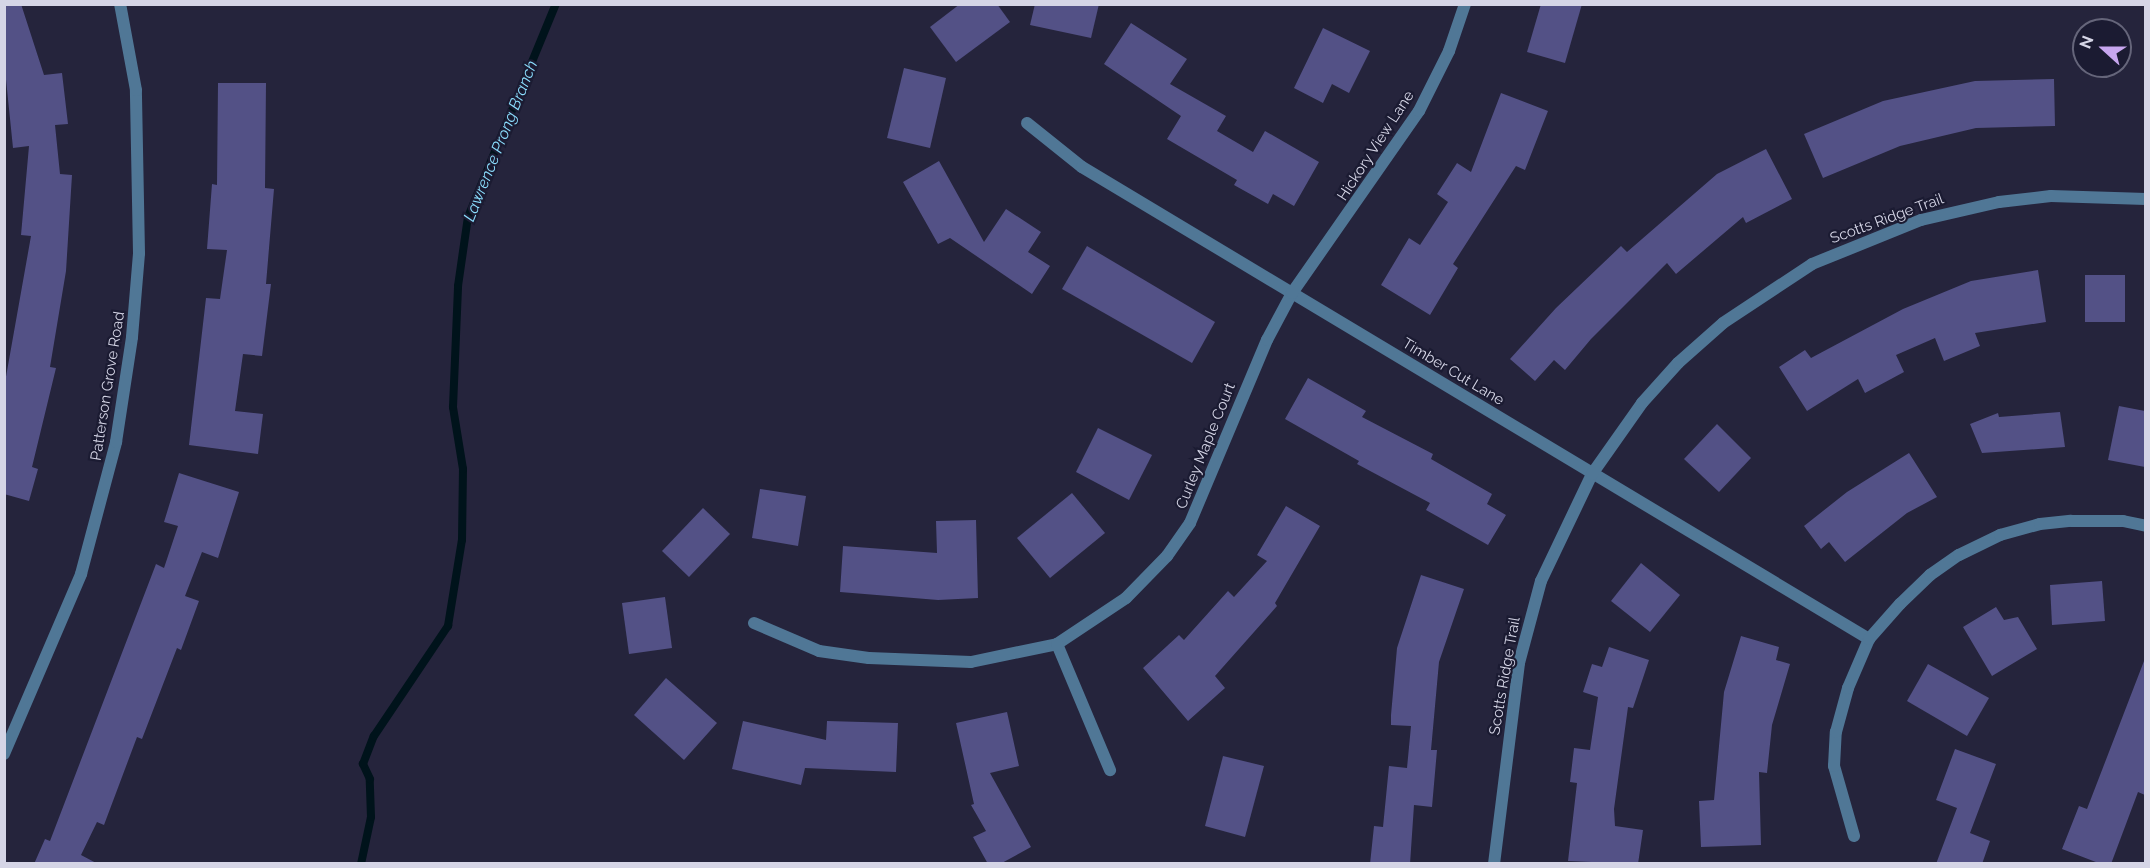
<!DOCTYPE html>
<html>
<head>
<meta charset="utf-8">
<style>
  body { margin:0 }
  #map { position:relative; width:2150px; height:868px; overflow:hidden; background:#25243c; font-family:Raleway,sans-serif }
  div>[style] { position:absolute }
  [style*='--x'] { left:calc(var(--x)*1px); top:calc(var(--y)*1px); width:calc(var(--w)*1px); rotate:calc(var(--a)*1deg) }
  .stream>* { height:8px; margin:-4px; padding:0 4px; transform-origin:4px; border-radius:4px; background:#00131b }
  .building>* { inset:0; background:#535186 }
  .minor>* { height:12px; margin:-6px; padding:0 6px; transform-origin:6px; border-radius:6px; background:#507796 }
  span { translate:-50% -50%; white-space:nowrap; text-align:center; line-height:1.15; -webkit-text-stroke:4.5px #1b1b32; paint-order:stroke }
  .street-label { font-size:15px; color:#d5d5e6 }
  .water-label { font-size:16px; color:#8bdefe; font-style:italic }
  .frame { position:absolute; inset:0; border:6px solid #d5d5e6; pointer-events:none }
  .north { position:absolute; left:2072px; top:18px; width:60px; height:60px; box-sizing:border-box; background:#1b1b32; border:2px solid #65657a; border-radius:50%; rotate:291deg; font-size:16px; font-weight:700; line-height:24px; text-align:center; color:#d5d5e6 }
  .north::after { content:''; display:block; margin:auto; width:21px; height:27px; background:#c7a6ef; clip-path:polygon(50% 0,100% 100%,50% 72%,0 100%) }
</style>
</head>
<body>
<div id="map">
  <div class="stream">
    <i style="--x:361;--y:864;--w:48;--a:-78"></i>
    <i style="--x:371;--y:817;--w:38;--a:-92"></i>
    <i style="--x:370;--y:779;--w:17;--a:-115"></i>
    <i style="--x:363;--y:764;--w:30;--a:-69"></i>
    <i style="--x:374;--y:736;--w:133;--a:-56.1"></i>
    <i style="--x:448;--y:626;--w:87;--a:-80.8"></i>
    <i style="--x:462;--y:540;--w:71;--a:-89.2"></i>
    <i style="--x:463;--y:469;--w:63;--a:-99.2"></i>
    <i style="--x:453;--y:407;--w:121;--a:-87.6"></i>
    <i style="--x:458;--y:286;--w:70;--a:-81.8"></i>
    <i style="--x:468;--y:217;--w:230;--a:-67.6"></i>
  </div>
  <div class="building">
    <i style="clip-path:polygon(4px 4px,21px 4px,44px 75px,62px 73px,68px 124px,55px 125px,60px 174px,72px 175px,66px 271px,50px 367px,56px 368px,32px 467px,38px 469px,29px 501px,4px 494px,4px 388px,31px 236px,21px 235px,29px 146px,13px 148px,4px 60px)"></i>
    <i style="clip-path:polygon(960px 4px,997px 4px,1010px 22px,956px 62px,930px 27px)"></i>
    <i style="clip-path:polygon(1035px 4px,1099px 4px,1091px 38px,1030px 25px)"></i>
    <i style="clip-path:polygon(1541px 4px,1582px 4px,1565px 63px,1527px 52px)"></i>
    <i style="clip-path:polygon(1131px 23px,1187px 59px,1170px 84px,1226px 116px,1217px 131px,1253px 152px,1265px 131px,1319px 162px,1294px 206px,1273px 194px,1268px 204px,1234px 185px,1237px 180px,1167px 139px,1181px 116px,1104px 64px)"></i>
    <i style="clip-path:polygon(1323px 28px,1370px 51px,1349px 93px,1332px 84px,1323px 103px,1294px 88px)"></i>
    <i style="clip-path:polygon(904px 68px,946px 78px,930px 148px,887px 138px)"></i>
    <i style="clip-path:polygon(2054px 79px,2055px 126px,1976px 128px,1900px 146px,1823px 178px,1804px 134px,1883px 101px,1975px 81px)"></i>
    <i style="clip-path:polygon(218px 83px,266px 83px,265px 188px,274px 189px,266px 284px,271px 284px,262px 356px,243px 354px,235px 411px,263px 414px,258px 454px,189px 445px,206px 298px,220px 299px,227px 250px,207px 249px,212px 184px,217px 185px)"></i>
    <i style="clip-path:polygon(1501px 93px,1548px 111px,1525px 170px,1516px 166px,1453px 264px,1458px 268px,1430px 315px,1381px 285px,1409px 238px,1420px 245px,1448px 202px,1437px 194px,1457px 163px,1471px 172px)"></i>
    <i style="clip-path:polygon(1766px 149px,1792px 199px,1746px 223px,1743px 217px,1676px 274px,1667px 263px,1591px 339px,1565px 370px,1554px 360px,1535px 381px,1510px 359px,1556px 308px,1621px 246px,1627px 252px,1717px 174px)"></i>
    <i style="clip-path:polygon(939px 161px,984px 242px,1006px 209px,1041px 232px,1028px 252px,1050px 266px,1032px 294px,950px 238px,938px 244px,903px 182px)"></i>
    <i style="clip-path:polygon(1087px 246px,1215px 322px,1192px 363px,1062px 289px)"></i>
    <i style="clip-path:polygon(2038px 270px,2046px 322px,1975px 333px,1980px 346px,1944px 361px,1935px 338px,1896px 355px,1904px 372px,1865px 393px,1858px 379px,1807px 411px,1779px 367px,1805px 350px,1811px 358px,1903px 309px,1971px 281px)"></i>
    <i style="clip-path:polygon(2085px 275px,2125px 275px,2125px 322px,2085px 322px)"></i>
    <i style="clip-path:polygon(1308px 378px,1366px 411px,1362px 417px,1433px 454px,1431px 459px,1492px 494px,1487px 504px,1506px 515px,1488px 545px,1426px 510px,1430px 503px,1357px 464px,1359px 461px,1285px 419px)"></i>
    <i style="clip-path:polygon(2119px 406px,2145px 411px,2145px 467px,2108px 460px)"></i>
    <i style="clip-path:polygon(2060px 412px,2065px 447px,1982px 453px,1970px 424px,1998px 413px,1999px 417px)"></i>
    <i style="clip-path:polygon(1717px 424px,1751px 458px,1719px 492px,1684px 459px)"></i>
    <i style="clip-path:polygon(1098px 428px,1152px 455px,1129px 500px,1076px 472px)"></i>
    <i style="clip-path:polygon(1909px 453px,1937px 497px,1907px 513px,1845px 562px,1829px 542px,1821px 549px,1804px 526px,1847px 492px)"></i>
    <i style="clip-path:polygon(179px 473px,239px 492px,218px 558px,202px 552px,185px 596px,199px 601px,181px 650px,177px 648px,142px 739px,137px 737px,104px 825px,97px 822px,81px 855px,98px 864px,34px 864px,45px 839px,50px 841px,156px 564px,164px 568px,178px 526px,164px 522px)"></i>
    <i style="clip-path:polygon(760px 489px,806px 496px,798px 546px,752px 538px)"></i>
    <i style="clip-path:polygon(1072px 493px,1105px 533px,1050px 578px,1017px 538px)"></i>
    <i style="clip-path:polygon(1286px 506px,1320px 526px,1275px 603px,1277px 606px,1215px 676px,1225px 688px,1188px 721px,1143px 668px,1179px 635px,1184px 640px,1228px 591px,1234px 597px,1267px 561px,1257px 555px)"></i>
    <i style="clip-path:polygon(703px 508px,730px 534px,689px 577px,662px 551px)"></i>
    <i style="clip-path:polygon(976px 520px,978px 598px,938px 600px,840px 592px,843px 546px,937px 553px,936px 521px)"></i>
    <i style="clip-path:polygon(1641px 563px,1680px 595px,1650px 632px,1611px 601px)"></i>
    <i style="clip-path:polygon(1421px 575px,1464px 589px,1439px 662px,1431px 750px,1437px 750px,1432px 807px,1414px 805px,1410px 864px,1370px 864px,1374px 826px,1383px 827px,1389px 766px,1407px 768px,1411px 726px,1391px 725px,1391px 715px,1397px 648px)"></i>
    <i style="clip-path:polygon(2102px 581px,2105px 621px,2052px 625px,2050px 585px)"></i>
    <i style="clip-path:polygon(665px 597px,672px 648px,629px 654px,622px 603px)"></i>
    <i style="clip-path:polygon(1996px 607px,2004px 620px,2018px 617px,2037px 649px,1992px 676px,1963px 627px)"></i>
    <i style="clip-path:polygon(1741px 636px,1779px 647px,1776px 660px,1790px 664px,1772px 725px,1767px 773px,1759px 772px,1761px 845px,1701px 847px,1699px 801px,1714px 800px,1724px 692px)"></i>
    <i style="clip-path:polygon(1609px 647px,1649px 660px,1633px 708px,1628px 707px,1614px 809px,1615px 826px,1643px 830px,1638px 864px,1568px 861px,1577px 783px,1570px 782px,1574px 748px,1590px 750px,1598px 697px,1583px 692px,1592px 664px,1602px 667px)"></i>
    <i style="clip-path:polygon(2144px 661px,2145px 795px,2138px 792px,2111px 864px,2101px 864px,2062px 849px,2079px 806px,2087px 809px)"></i>
    <i style="clip-path:polygon(1928px 664px,1989px 698px,1967px 736px,1907px 701px)"></i>
    <i style="clip-path:polygon(666px 678px,717px 723px,684px 760px,634px 715px)"></i>
    <i style="clip-path:polygon(1007px 712px,1019px 766px,990px 773px,1031px 847px,1000px 864px,988px 864px,973px 837px,986px 831px,971px 805px,974px 804px,956px 723px)"></i>
    <i style="clip-path:polygon(743px 721px,826px 740px,827px 721px,898px 723px,896px 772px,805px 768px,801px 785px,732px 769px)"></i>
    <i style="clip-path:polygon(1955px 749px,1996px 764px,1970px 833px,1990px 841px,1982px 864px,1936px 864px,1957px 808px,1936px 800px)"></i>
    <i style="clip-path:polygon(1223px 756px,1264px 766px,1245px 837px,1205px 826px)"></i>
  </div>
  <div class="minor">
    <i style="--x:1027;--y:123;--w:70;--a:38.7"></i>
    <i style="--x:1082;--y:167;--w:918;--a:30.95"></i>
    <i style="--x:754;--y:623;--w:71;--a:23.3"></i>
    <i style="--x:819;--y:651;--w:50;--a:8"></i>
    <i style="--x:869;--y:658;--w:102;--a:2.2"></i>
    <i style="--x:971;--y:662;--w:88;--a:-11.8"></i>
    <i style="--x:1057;--y:644;--w:83;--a:-33.7"></i>
    <i style="--x:1126;--y:598;--w:59;--a:-45.7"></i>
    <i style="--x:1167;--y:556;--w:40;--a:-55.1"></i>
    <i style="--x:1190;--y:523;--w:199;--a:-67.2"></i>
    <i style="--x:1267;--y:340;--w:53;--a:-62"></i>
    <i style="--x:1292;--y:293;--w:222;--a:-55.1"></i>
    <i style="--x:1419;--y:111;--w:67;--a:-63.4"></i>
    <i style="--x:1449;--y:51;--w:50;--a:-71.2"></i>
    <i style="--x:1057;--y:644;--w:137;--a:67.2"></i>
    <i style="--x:4;--y:754;--w:196;--a:-66.8"></i>
    <i style="--x:81;--y:574;--w:137;--a:-75.1"></i>
    <i style="--x:116;--y:442;--w:106;--a:-81.3"></i>
    <i style="--x:132;--y:337;--w:84;--a:-85.2"></i>
    <i style="--x:139;--y:253;--w:163;--a:-91.1"></i>
    <i style="--x:136;--y:90;--w:87;--a:-100.5"></i>
    <i style="--x:1854;--y:836;--w:73;--a:-105.9"></i>
    <i style="--x:1834;--y:766;--w:34;--a:-87"></i>
    <i style="--x:1836;--y:732;--w:46;--a:-74.7"></i>
    <i style="--x:1848;--y:688;--w:53;--a:-66.8"></i>
    <i style="--x:1869;--y:639;--w:47;--a:-48.5"></i>
    <i style="--x:1900;--y:604;--w:42;--a:-44"></i>
    <i style="--x:1930;--y:575;--w:35;--a:-35"></i>
    <i style="--x:1959;--y:555;--w:46;--a:-26"></i>
    <i style="--x:2000;--y:535;--w:41;--a:-15.4"></i>
    <i style="--x:2040;--y:524;--w:31;--a:-6"></i>
    <i style="--x:2071;--y:521;--w:52;--a:0"></i>
    <i style="--x:2123;--y:521;--w:24;--a:12"></i>
    <i style="--x:1494;--y:864;--w:203;--a:-82.9"></i>
    <i style="--x:1519;--y:663;--w:85;--a:-75"></i>
    <i style="--x:1541;--y:581;--w:119;--a:-64.5"></i>
    <i style="--x:1592;--y:474;--w:87;--a:-54.8"></i>
    <i style="--x:1642;--y:403;--w:54;--a:-48"></i>
    <i style="--x:1678;--y:363;--w:60;--a:-41.6"></i>
    <i style="--x:1723;--y:323;--w:107;--a:-33.5"></i>
    <i style="--x:1812;--y:264;--w:118;--a:-22"></i>
    <i style="--x:1921;--y:220;--w:80;--a:-13"></i>
    <i style="--x:1999;--y:202;--w:52;--a:-6.6"></i>
    <i style="--x:2051;--y:196;--w:95;--a:1.8"></i>
  </div>
  <div class="street-label">
    <span style="left:1376px;top:146px;rotate:-57deg">Hickory View Lane</span>
    <span style="left:1887px;top:219px;rotate:-20deg">Scotts Ridge Trail</span>
    <span style="left:1453px;top:372px;rotate:31deg">Timber Cut Lane</span>
    <span style="left:108px;top:386px;rotate:-81deg">Patterson Grove Road</span>
    <span style="left:1206px;top:446px;rotate:-68deg">Curley Maple Court</span>
    <span style="left:1505px;top:676px;rotate:-80deg">Scotts Ridge Trail</span>
  </div>
  <div class="water-label">
    <span style="left:501px;top:141px;rotate:-68deg">Lawrence Prong Branch</span>
  </div>
  <div class="frame"></div>
  <div class="north">N</div>
</div>
</body>
</html>
